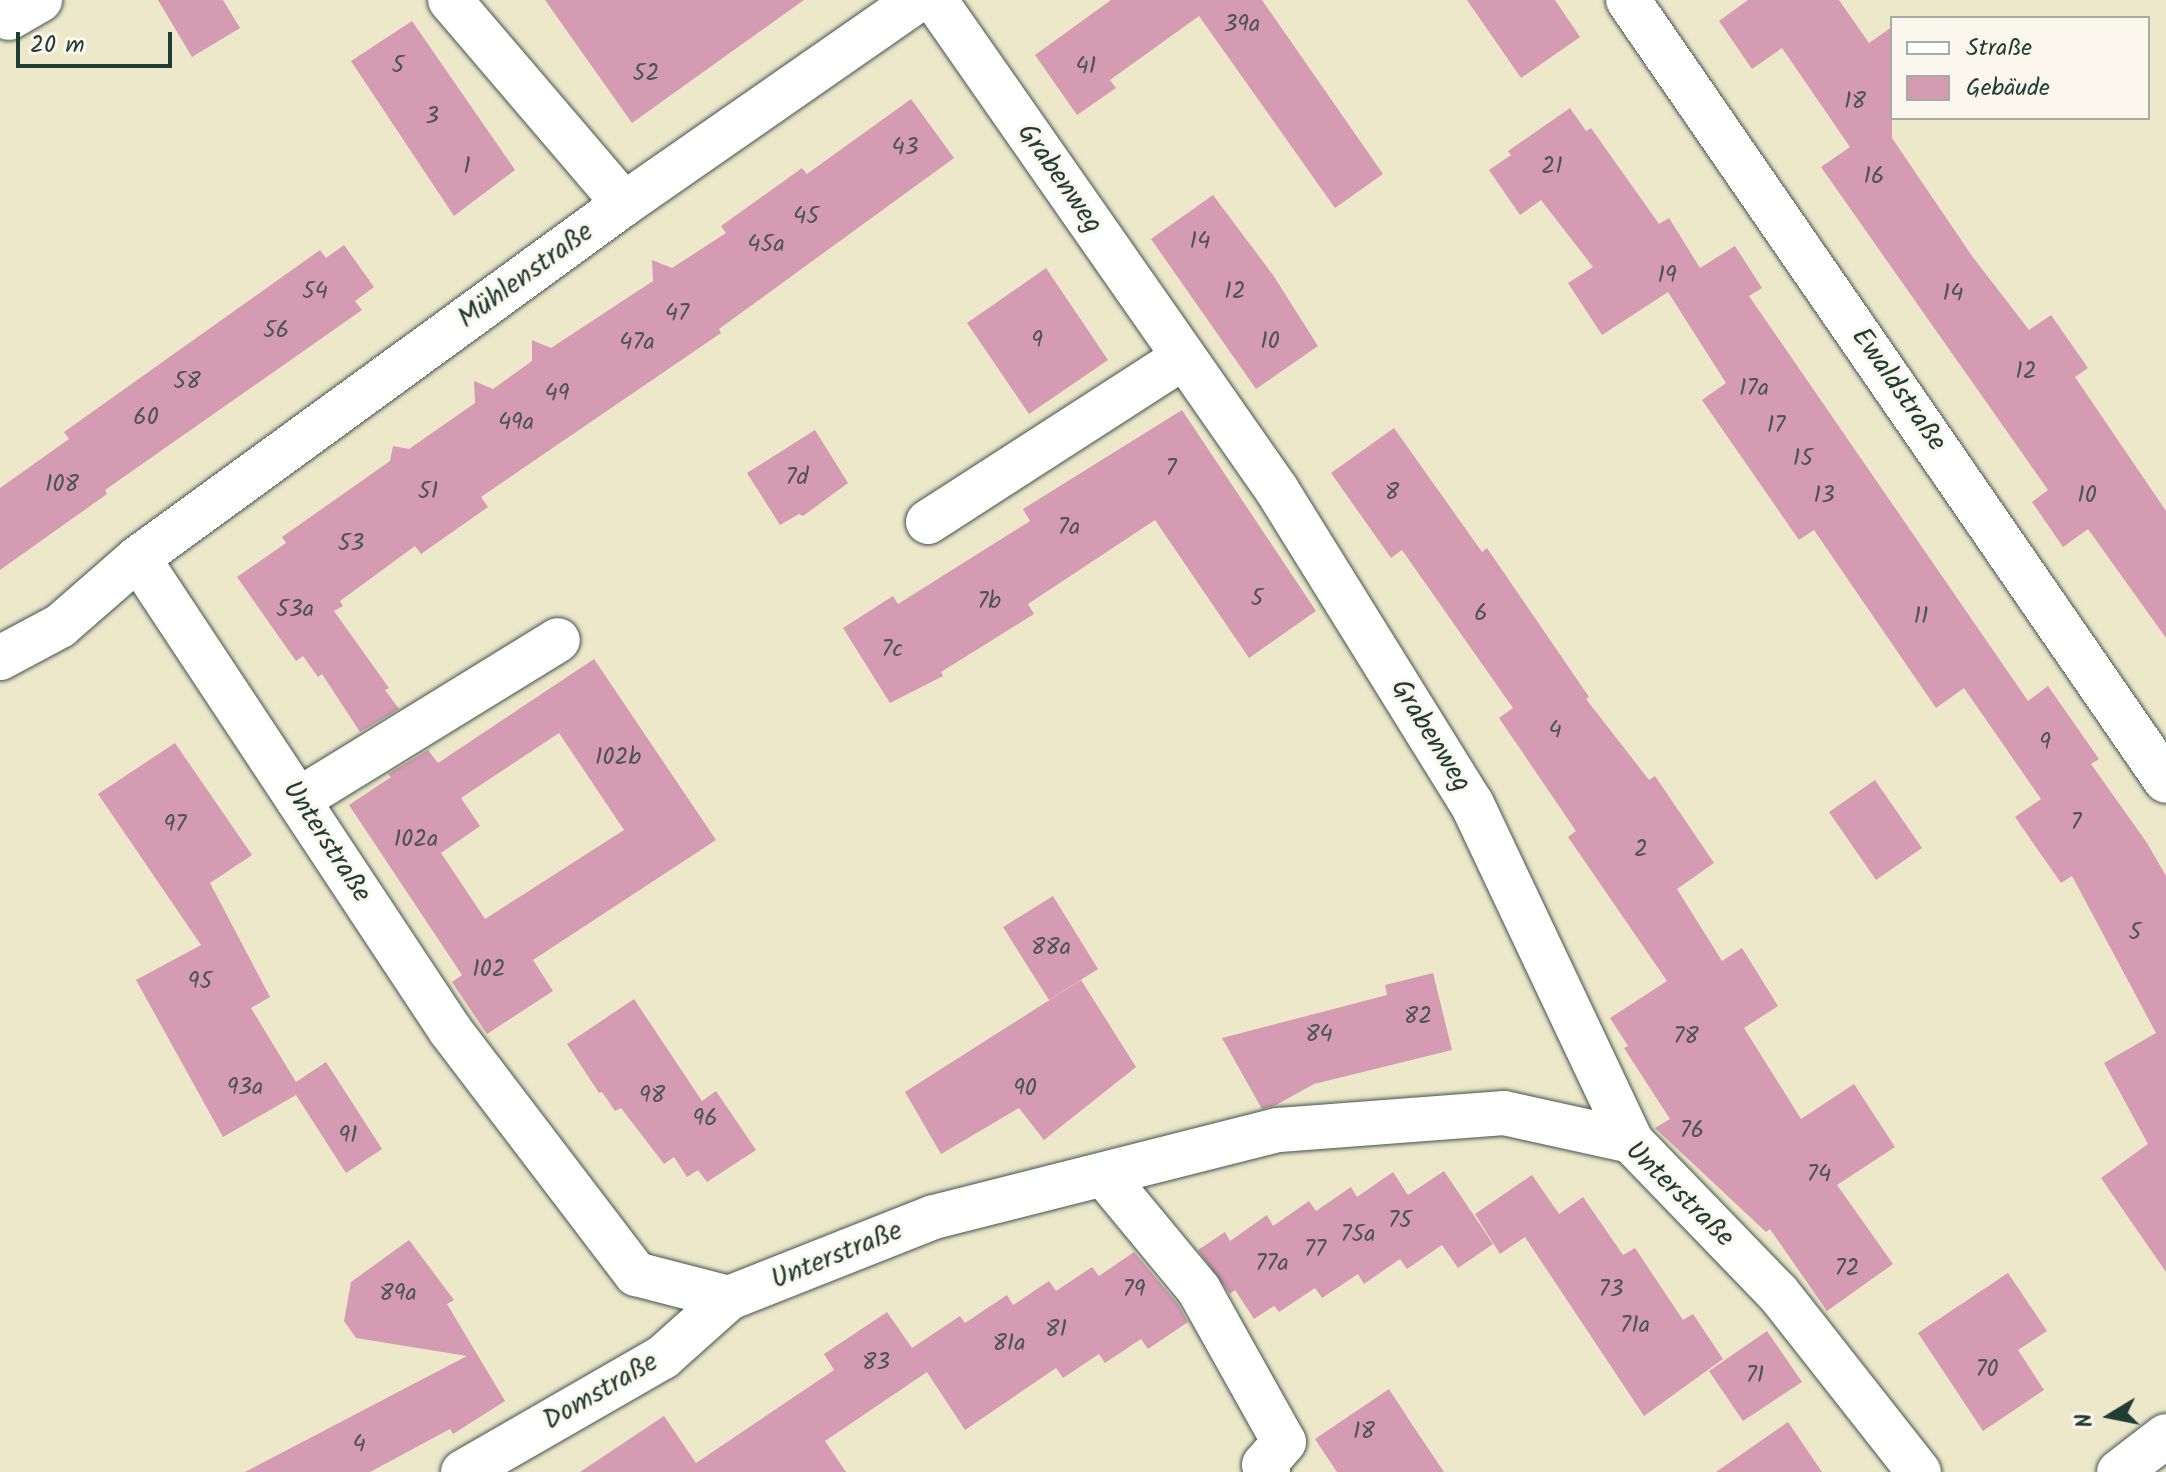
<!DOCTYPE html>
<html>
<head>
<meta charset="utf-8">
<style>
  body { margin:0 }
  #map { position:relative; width:2166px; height:1472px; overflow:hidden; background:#eee8cb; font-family:Kalam,sans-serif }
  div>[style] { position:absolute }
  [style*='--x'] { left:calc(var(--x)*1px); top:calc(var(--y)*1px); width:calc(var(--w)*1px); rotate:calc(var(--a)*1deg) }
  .building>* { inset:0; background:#d59bb2 }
  .roads { filter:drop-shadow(0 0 2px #3e574b) drop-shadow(0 0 2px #3e574b) }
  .minor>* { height:44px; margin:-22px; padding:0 22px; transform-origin:22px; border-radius:22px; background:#fff }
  span { translate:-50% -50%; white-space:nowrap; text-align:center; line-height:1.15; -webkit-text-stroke:6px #fbf7ec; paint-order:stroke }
  .number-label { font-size:24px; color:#4c5454 }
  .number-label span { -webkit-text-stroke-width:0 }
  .street-label { font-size:28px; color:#1f3d34 }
  .legend { position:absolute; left:1890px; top:16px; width:260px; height:104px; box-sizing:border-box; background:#fbf7ec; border:2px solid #a3ada2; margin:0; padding:10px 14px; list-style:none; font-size:24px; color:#1f3d34 }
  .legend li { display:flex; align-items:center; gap:16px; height:40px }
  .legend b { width:40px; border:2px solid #a3ada2 }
  .north { position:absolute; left:2070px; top:1376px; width:80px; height:80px; -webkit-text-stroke:6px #fbf7ec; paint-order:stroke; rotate:260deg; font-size:22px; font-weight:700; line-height:32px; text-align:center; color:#1f3d34 }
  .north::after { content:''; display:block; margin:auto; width:28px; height:36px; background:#1f3d34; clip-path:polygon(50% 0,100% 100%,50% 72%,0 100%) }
  .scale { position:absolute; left:16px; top:32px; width:156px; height:36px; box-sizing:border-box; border:4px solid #1f3d34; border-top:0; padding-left:10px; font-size:24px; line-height:28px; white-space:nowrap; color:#1f3d34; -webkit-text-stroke:6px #fbf7ec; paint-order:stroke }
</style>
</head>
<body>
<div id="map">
  <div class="building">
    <i style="clip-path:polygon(158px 0,223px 0,240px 28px,192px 57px)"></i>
    <i style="clip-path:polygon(545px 0,804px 0,632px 123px)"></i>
    <i style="clip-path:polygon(1111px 0,1262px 0,1383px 174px,1335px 208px,1199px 16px,1110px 80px,1116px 88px,1077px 115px,1035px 55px)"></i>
    <i style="clip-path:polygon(1467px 0,1555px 0,1580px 37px,1521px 78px)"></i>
    <i style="clip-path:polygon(1748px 0,1839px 0,1869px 43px,1892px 27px,1892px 138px,1972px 256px,2029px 330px,2051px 315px,2088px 368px,2075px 377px,2166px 511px,2166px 638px,2088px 529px,2063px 547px,2032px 502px,2048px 490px,1821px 167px,1850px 147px,1782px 48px,1752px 69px,1719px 21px)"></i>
    <i style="clip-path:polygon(412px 21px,515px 170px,454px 216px,351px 61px)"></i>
    <i style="clip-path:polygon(911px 99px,954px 158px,719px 329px,721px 333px,481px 497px,488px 507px,421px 554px,415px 546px,340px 601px,343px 606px,334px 611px,389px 688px,385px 690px,399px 709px,360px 732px,322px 674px,318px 677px,303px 656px,296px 661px,237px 577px,286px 543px,282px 537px,390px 461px,393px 446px,409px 449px,475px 403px,474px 381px,493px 389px,532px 361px,532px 340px,551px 348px,653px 281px,652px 260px,672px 268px,726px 233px,721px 226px,802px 168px,807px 174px)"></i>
    <i style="clip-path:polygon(1570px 108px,1586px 131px,1591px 128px,1659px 224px,1669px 218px,1700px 268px,1735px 246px,1762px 288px,1749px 296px,2028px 701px,2048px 686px,2099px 759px,2091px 764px,2147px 843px,2166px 876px,2166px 1272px,2101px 1178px,2148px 1144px,2104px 1063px,2156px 1033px,2072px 876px,2061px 883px,2015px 817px,2041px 799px,1964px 688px,1936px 708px,1814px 530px,1799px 540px,1702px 400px,1726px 383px,1668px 292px,1602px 335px,1568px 283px,1593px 267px,1541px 200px,1520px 215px,1489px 170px,1511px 155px,1508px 151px)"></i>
    <i style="clip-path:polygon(1213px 195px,1273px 275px,1318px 346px,1256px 389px,1151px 239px)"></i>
    <i style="clip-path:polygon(344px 245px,374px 287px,355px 301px,362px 310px,105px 490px,107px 494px,0 570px,0 488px,69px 439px,64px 432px,320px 250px,326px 258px)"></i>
    <i style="clip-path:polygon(1046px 268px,1108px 360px,1029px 414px,967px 323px)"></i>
    <i style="clip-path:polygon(1182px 410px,1316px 611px,1249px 658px,1155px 520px,1028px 604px,1034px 614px,941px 672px,943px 676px,890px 703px,843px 628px,893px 596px,898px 604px,1030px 521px,1023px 509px)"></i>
    <i style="clip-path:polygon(1394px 428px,1482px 552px,1487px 548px,1589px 697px,1586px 699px,1649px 780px,1655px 776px,1714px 863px,1677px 889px,1722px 961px,1742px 948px,1778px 1006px,1744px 1028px,1801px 1119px,1854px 1084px,1895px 1147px,1837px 1185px,1893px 1264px,1827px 1311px,1770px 1229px,1766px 1232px,1655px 1128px,1670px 1119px,1624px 1048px,1628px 1046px,1610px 1018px,1667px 981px,1568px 837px,1576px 831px,1499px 718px,1513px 708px,1402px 550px,1391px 558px,1331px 473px)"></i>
    <i style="clip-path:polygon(815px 430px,848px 483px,803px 516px,799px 514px,780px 525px,747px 473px)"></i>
    <i style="clip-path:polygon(evenodd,594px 659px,716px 840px,533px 960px,553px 991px,487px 1034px,452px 982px,462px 975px,349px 805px,391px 777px,388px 774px,428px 750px,438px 763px,594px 659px,559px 733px,624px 830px,485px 919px,441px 853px,480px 826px,461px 798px,559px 733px)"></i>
    <i style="clip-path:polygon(175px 743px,252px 855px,210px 883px,270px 997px,251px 1008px,296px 1082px,326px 1062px,382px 1149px,346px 1173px,296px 1095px,223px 1137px,136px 980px,201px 945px,98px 794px)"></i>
    <i style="clip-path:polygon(1875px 780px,1922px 848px,1876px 880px,1829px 812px)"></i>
    <i style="clip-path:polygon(1053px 896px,1098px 969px,1049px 1000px,1003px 927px)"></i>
    <i style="clip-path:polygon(1433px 973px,1452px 1050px,1314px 1084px,1276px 1105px,1262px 1109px,1222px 1038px,1387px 995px,1385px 985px)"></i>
    <i style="clip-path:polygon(1081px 980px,1136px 1067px,1044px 1140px,1019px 1108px,941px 1154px,905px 1092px)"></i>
    <i style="clip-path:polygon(634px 999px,702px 1101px,716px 1091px,756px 1150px,707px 1182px,698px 1170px,687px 1177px,674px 1157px,664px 1164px,621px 1108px,615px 1111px,602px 1092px,599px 1093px,567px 1044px)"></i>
    <i style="clip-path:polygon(1444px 1171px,1493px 1244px,1458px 1268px,1442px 1245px,1407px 1269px,1400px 1259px,1364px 1284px,1358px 1274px,1322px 1298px,1315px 1288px,1279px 1312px,1274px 1306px,1254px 1319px,1235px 1290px,1230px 1294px,1198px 1250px,1225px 1232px,1230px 1241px,1267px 1215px,1273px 1226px,1309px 1201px,1316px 1211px,1351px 1187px,1357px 1197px,1393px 1172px,1408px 1195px)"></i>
    <i style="clip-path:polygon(1532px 1175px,1559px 1214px,1583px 1197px,1623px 1255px,1635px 1248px,1683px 1320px,1693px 1314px,1723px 1359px,1644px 1416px,1525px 1237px,1500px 1254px,1475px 1214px)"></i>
    <i style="clip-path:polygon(409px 1240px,454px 1300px,447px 1304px,505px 1401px,453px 1434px,450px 1429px,370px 1472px,245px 1472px,467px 1356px,356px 1338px,344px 1321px,351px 1282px)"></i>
    <i style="clip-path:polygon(1134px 1252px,1178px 1304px,1188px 1322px,1148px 1349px,1141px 1339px,1105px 1363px,1099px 1354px,1063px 1378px,1056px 1368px,965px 1430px,927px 1372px,825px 1441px,846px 1472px,580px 1472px,664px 1416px,696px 1463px,834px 1370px,824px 1354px,887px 1312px,912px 1348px,960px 1316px,965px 1323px,1007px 1295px,1013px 1305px,1049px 1281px,1056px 1291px,1092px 1267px,1099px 1276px)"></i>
    <i style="clip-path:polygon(2008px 1273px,2047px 1331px,2018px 1350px,2044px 1390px,1983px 1431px,1918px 1333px)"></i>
    <i style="clip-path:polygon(1767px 1331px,1802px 1382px,1743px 1421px,1709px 1371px)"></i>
    <i style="clip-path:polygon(1389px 1389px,1413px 1426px,1444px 1472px,1337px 1472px,1315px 1439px)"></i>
    <i style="clip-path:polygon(1788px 1422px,1822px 1472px,1716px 1472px)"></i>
  </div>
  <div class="roads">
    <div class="minor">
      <i style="--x:450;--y:0;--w:268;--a:49.5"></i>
      <i style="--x:935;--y:0;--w:598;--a:55.09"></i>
      <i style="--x:1277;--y:490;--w:370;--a:58.2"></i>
      <i style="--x:1472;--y:804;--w:373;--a:64.7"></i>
      <i style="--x:1628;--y:0;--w:948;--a:55.44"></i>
      <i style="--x:9;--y:18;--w:36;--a:-30"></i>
      <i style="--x:928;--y:522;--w:302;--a:-32.8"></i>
      <i style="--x:138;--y:558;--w:601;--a:-36.07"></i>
      <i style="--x:624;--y:204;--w:358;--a:-34.8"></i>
      <i style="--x:0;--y:658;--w:68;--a:-28.1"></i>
      <i style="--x:60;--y:626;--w:103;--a:-41.1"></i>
      <i style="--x:138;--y:558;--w:566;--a:56.53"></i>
      <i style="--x:450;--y:1030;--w:307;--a:52.7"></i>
      <i style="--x:636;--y:1274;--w:96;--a:14.5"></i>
      <i style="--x:729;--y:1298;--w:220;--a:-21.6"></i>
      <i style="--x:934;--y:1217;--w:356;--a:-14.2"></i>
      <i style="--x:1279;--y:1130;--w:226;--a:-4.3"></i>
      <i style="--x:1504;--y:1113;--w:130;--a:12.4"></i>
      <i style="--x:1631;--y:1141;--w:211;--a:46"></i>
      <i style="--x:1778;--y:1293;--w:228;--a:51.8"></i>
      <i style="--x:298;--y:800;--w:305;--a:-31.6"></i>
      <i style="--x:1104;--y:1175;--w:149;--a:50.4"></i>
      <i style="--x:1199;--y:1290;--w:174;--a:60.8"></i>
      <i style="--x:1284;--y:1442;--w:30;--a:131"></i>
      <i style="--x:1264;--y:1465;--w:8;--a:60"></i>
      <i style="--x:463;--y:1472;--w:231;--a:-29.9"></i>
      <i style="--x:663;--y:1357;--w:89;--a:-41.8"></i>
      <i style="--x:2119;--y:1472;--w:59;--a:-37.5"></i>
    </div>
  </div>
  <div class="number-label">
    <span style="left:1242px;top:25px">39a</span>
    <span style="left:398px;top:66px">5</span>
    <span style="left:1086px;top:67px">41</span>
    <span style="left:646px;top:74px">52</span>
    <span style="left:1855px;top:102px">18</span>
    <span style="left:432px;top:117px">3</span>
    <span style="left:905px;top:148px">43</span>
    <span style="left:467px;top:167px">1</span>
    <span style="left:1552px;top:167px">21</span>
    <span style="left:1874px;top:177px">16</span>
    <span style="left:806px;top:217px">45</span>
    <span style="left:1200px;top:242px">14</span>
    <span style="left:766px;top:245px">45a</span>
    <span style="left:1667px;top:276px">19</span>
    <span style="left:315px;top:292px">54</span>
    <span style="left:1235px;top:292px">12</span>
    <span style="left:1953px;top:294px">14</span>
    <span style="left:677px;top:314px">47</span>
    <span style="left:276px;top:331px">56</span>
    <span style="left:1037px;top:341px">9</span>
    <span style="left:1270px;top:342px">10</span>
    <span style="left:637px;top:343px">47a</span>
    <span style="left:2026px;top:372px">12</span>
    <span style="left:187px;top:382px">58</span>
    <span style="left:1754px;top:389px">17a</span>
    <span style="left:557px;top:394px">49</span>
    <span style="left:146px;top:418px">60</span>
    <span style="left:516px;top:423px">49a</span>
    <span style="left:1776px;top:426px">17</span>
    <span style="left:1803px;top:459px">15</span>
    <span style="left:1171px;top:469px">7</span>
    <span style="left:797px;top:478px">7d</span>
    <span style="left:62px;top:485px">108</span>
    <span style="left:428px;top:492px">51</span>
    <span style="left:1392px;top:493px">8</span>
    <span style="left:1824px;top:496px">13</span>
    <span style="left:2087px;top:496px">10</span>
    <span style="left:1069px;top:528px">7a</span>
    <span style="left:351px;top:544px">53</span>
    <span style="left:1257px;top:599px">5</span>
    <span style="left:989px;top:602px">7b</span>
    <span style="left:295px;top:610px">53a</span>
    <span style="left:1481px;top:614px">6</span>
    <span style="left:1921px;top:617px">11</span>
    <span style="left:892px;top:650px">7c</span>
    <span style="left:1555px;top:731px">4</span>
    <span style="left:2045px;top:743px">9</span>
    <span style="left:618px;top:758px">102b</span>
    <span style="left:2076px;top:823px">7</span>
    <span style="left:175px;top:825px">97</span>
    <span style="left:416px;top:840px">102a</span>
    <span style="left:1641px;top:850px">2</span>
    <span style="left:2135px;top:933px">5</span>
    <span style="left:1051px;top:948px">88a</span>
    <span style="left:489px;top:970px">102</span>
    <span style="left:200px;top:982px">95</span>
    <span style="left:1418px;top:1017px">82</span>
    <span style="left:1319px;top:1035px">84</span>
    <span style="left:1686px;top:1037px">78</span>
    <span style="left:245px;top:1088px">93a</span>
    <span style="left:1025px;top:1089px">90</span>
    <span style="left:652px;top:1096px">98</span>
    <span style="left:705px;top:1119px">96</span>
    <span style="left:1692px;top:1131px">76</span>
    <span style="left:348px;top:1136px">91</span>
    <span style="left:1819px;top:1175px">74</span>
    <span style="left:1400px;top:1221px">75</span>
    <span style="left:1358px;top:1235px">75a</span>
    <span style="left:1315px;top:1250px">77</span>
    <span style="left:1272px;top:1264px">77a</span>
    <span style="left:1847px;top:1269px">72</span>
    <span style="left:1134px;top:1290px">79</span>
    <span style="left:1611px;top:1290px">73</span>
    <span style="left:398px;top:1294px">89a</span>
    <span style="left:1635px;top:1326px">71a</span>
    <span style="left:1056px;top:1330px">81</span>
    <span style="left:1009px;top:1344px">81a</span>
    <span style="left:876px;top:1363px">83</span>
    <span style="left:1987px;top:1370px">70</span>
    <span style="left:1755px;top:1376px">71</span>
    <span style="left:1364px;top:1432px">18</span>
    <span style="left:359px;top:1445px">4</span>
  </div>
  <div class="street-label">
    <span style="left:1059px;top:179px;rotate:55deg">Grabenweg</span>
    <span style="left:526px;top:276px;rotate:-36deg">Mühlenstraße</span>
    <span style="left:1898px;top:390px;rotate:55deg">Ewaldstraße</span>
    <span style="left:1430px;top:736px;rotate:58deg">Grabenweg</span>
    <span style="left:326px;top:842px;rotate:57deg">Unterstraße</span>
    <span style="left:1679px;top:1195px;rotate:44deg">Unterstraße</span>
    <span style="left:837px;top:1256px;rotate:-22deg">Unterstraße</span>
    <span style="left:601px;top:1392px;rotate:-30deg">Domstraße</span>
  </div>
  <ul class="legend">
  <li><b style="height:10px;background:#fff"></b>Straße</li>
  <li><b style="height:22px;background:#d59bb2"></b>Gebäude</li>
  </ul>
  <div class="north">N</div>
  <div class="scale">20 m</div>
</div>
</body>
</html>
